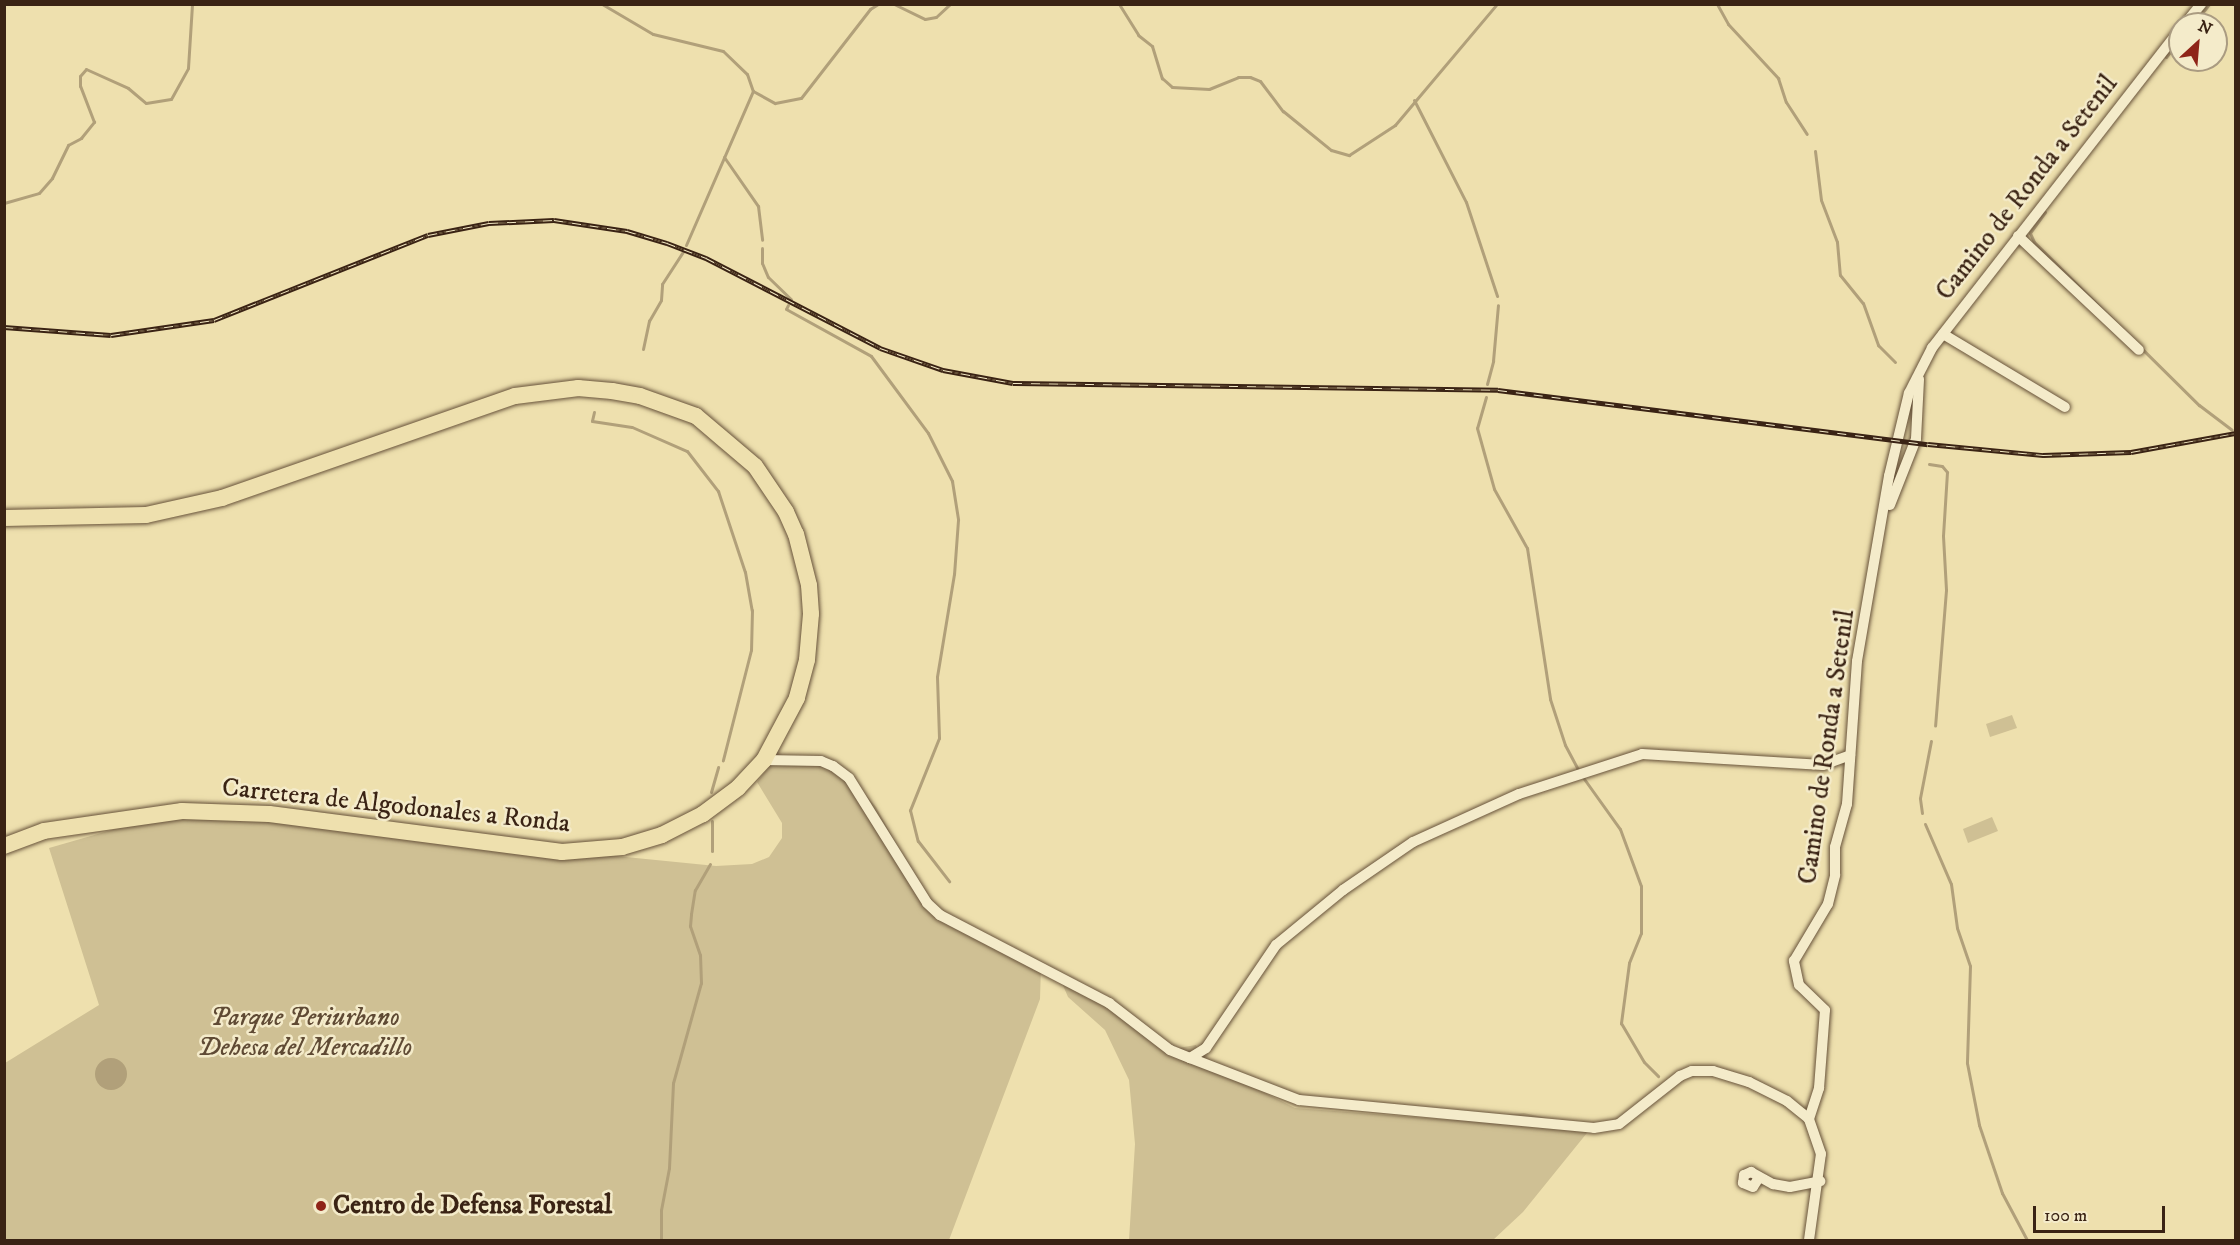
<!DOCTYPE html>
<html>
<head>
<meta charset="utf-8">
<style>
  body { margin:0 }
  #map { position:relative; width:2240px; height:1245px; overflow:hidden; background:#eee0ae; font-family:"IM FELL DW Pica",serif }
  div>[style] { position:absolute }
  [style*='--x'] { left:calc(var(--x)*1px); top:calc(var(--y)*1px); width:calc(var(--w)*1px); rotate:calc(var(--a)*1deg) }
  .green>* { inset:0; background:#cfc094 }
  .water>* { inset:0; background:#b1a07a }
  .round { border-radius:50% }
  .stream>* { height:3px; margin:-1.5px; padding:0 1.5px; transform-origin:1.5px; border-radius:1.5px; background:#b1a07a }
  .roads { filter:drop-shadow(0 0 2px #67523a) drop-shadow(0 0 2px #67523a) }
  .street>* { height:10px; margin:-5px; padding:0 5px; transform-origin:5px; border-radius:5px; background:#f4ebca }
  .primary>* { height:16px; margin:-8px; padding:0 8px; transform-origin:8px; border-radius:8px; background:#eee0ae }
  .rail>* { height:5px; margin-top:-2.5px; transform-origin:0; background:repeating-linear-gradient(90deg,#f4ebca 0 9px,#3a2314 0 18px); box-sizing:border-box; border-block:2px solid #3a2314 }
  .dots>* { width:16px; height:16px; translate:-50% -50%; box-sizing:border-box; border:3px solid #f4ebca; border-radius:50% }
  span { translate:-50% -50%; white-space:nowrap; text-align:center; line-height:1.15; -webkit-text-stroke:5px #f4ebca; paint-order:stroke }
  .street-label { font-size:26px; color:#3a2314 }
  .park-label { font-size:26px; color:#5f4a34; font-style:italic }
  .poi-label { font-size:26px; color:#3a2314; font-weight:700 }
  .left { translate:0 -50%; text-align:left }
  .frame { position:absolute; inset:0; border:6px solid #3a2314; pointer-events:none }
  .north { position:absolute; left:2168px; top:12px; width:60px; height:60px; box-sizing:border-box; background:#f4ebca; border:2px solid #aa9b81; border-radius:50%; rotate:26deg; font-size:16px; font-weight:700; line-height:24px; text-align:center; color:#3a2314 }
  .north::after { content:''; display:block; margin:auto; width:21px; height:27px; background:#8f2418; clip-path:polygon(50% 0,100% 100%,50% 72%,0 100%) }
  .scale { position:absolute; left:2033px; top:1206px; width:132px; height:27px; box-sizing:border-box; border:3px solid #3a2314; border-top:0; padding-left:8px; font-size:18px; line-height:21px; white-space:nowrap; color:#3a2314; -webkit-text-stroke:4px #f4ebca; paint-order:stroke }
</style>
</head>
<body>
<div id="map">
  <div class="green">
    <i style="clip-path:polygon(2012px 715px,2017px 728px,1990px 737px,1986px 724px)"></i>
    <i style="clip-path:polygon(778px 755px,822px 762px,860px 788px,876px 807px,925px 897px,942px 912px,1041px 967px,1040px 999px,949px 1240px,5px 1240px,5px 1063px,99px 1005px,49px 848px,129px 825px,190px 818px,234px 818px,716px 866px,752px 864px,769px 857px,782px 838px,782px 823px,757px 782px)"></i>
    <i style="clip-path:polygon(1992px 817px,1998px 831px,1968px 843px,1963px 829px)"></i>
    <i style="clip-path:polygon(1059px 976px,1119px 1013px,1137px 1029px,1178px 1048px,1196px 1045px,1201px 1061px,1295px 1108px,1452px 1120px,1524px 1113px,1591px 1128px,1523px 1212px,1493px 1240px,1129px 1240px,1135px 1144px,1129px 1080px,1105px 1030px,1068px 997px)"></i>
  </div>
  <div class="water">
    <i class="round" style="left:95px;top:1058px;width:32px;height:32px"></i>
  </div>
  <div class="stream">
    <i style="--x:602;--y:4;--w:59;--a:30.5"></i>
    <i style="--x:653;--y:34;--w:72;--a:13.7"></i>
    <i style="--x:723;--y:51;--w:33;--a:44"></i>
    <i style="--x:747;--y:74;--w:18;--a:71"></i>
    <i style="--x:753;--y:91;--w:25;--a:29"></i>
    <i style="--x:775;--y:103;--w:26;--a:-11"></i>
    <i style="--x:801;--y:98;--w:113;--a:-52.2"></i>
    <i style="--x:870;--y:9;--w:9;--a:-32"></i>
    <i style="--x:894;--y:4;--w:34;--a:26"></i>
    <i style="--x:925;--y:19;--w:11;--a:-10"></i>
    <i style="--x:936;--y:17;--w:19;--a:-43"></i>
    <i style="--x:1119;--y:4;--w:36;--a:58"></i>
    <i style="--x:1138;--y:35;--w:18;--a:38"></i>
    <i style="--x:1152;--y:46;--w:34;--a:73"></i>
    <i style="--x:1162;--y:78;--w:13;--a:42"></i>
    <i style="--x:1172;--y:87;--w:37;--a:3"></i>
    <i style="--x:1209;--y:89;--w:31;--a:-22"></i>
    <i style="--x:1238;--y:77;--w:12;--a:0"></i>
    <i style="--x:1250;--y:77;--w:11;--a:22"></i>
    <i style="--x:1260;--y:81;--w:38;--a:53"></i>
    <i style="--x:1283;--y:111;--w:62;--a:39.1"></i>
    <i style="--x:1331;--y:150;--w:19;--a:16"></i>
    <i style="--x:1349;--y:155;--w:55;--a:-33.1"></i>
    <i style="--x:1395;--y:125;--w:158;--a:-49.9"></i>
    <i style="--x:1717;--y:4;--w:23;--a:61"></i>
    <i style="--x:1728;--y:24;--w:74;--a:47.2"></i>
    <i style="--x:1778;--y:78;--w:25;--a:72"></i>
    <i style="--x:1786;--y:102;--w:38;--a:57"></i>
    <i style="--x:2193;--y:24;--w:26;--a:-51"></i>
    <i style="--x:2166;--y:57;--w:23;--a:-52"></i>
    <i style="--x:1414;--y:100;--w:114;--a:63"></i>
    <i style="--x:1466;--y:202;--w:99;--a:71.7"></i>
    <i style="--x:1815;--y:151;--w:49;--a:83"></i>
    <i style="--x:1821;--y:200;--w:45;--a:69.1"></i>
    <i style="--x:1837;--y:242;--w:33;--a:85"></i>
    <i style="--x:1840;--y:275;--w:36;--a:51"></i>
    <i style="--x:1863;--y:303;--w:45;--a:70.3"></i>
    <i style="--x:1878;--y:345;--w:24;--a:45"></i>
    <i style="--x:724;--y:157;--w:60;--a:55.2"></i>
    <i style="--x:758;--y:206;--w:34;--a:83"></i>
    <i style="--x:4;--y:203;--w:36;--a:-16"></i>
    <i style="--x:39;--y:193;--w:20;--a:-49"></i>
    <i style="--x:52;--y:178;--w:37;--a:-64"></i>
    <i style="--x:68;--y:145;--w:15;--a:-28"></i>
    <i style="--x:81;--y:138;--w:21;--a:-51"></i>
    <i style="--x:94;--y:122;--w:39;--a:-111"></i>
    <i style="--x:80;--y:86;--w:10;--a:-90"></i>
    <i style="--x:80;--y:76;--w:9;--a:-49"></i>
    <i style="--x:86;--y:69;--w:46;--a:24.3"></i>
    <i style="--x:128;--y:88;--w:23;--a:40"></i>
    <i style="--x:146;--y:103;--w:25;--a:-9"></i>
    <i style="--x:171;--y:99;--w:35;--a:-61"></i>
    <i style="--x:188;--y:68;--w:64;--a:-86.4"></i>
    <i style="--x:2045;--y:212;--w:26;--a:126"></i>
    <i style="--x:2030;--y:233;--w:10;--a:66"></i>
    <i style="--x:2034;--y:242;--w:232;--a:44.7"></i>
    <i style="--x:2199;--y:405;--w:41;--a:37.1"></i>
    <i style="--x:686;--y:245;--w:168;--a:-66.5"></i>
    <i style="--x:762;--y:248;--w:15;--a:90"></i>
    <i style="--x:762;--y:263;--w:15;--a:67"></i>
    <i style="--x:768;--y:277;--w:32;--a:44"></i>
    <i style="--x:788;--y:305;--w:4;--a:117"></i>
    <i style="--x:786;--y:309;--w:97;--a:28.9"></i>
    <i style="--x:871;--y:356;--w:96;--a:53.5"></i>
    <i style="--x:928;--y:433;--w:54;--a:63.4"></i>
    <i style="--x:952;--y:481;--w:39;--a:81"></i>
    <i style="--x:958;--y:520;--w:54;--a:94.2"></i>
    <i style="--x:954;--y:574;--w:104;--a:99.4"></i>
    <i style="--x:937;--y:677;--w:61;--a:88.1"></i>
    <i style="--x:939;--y:738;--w:78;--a:111.9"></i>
    <i style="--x:910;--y:810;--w:32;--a:76"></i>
    <i style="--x:918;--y:841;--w:51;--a:52.2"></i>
    <i style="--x:643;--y:349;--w:29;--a:-78"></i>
    <i style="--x:649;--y:321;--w:24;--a:-60"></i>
    <i style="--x:661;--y:300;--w:16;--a:-86"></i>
    <i style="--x:662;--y:284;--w:38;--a:-57"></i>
    <i style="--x:1487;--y:384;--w:24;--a:-75"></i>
    <i style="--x:1493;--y:361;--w:56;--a:-84.9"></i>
    <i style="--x:1486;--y:397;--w:32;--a:106"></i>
    <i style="--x:1477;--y:428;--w:63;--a:74.4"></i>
    <i style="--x:1494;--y:489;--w:68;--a:60.8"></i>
    <i style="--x:1527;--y:548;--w:153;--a:81.3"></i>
    <i style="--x:1550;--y:699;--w:48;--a:71.9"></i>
    <i style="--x:1565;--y:745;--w:27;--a:62"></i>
    <i style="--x:594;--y:412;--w:9;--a:103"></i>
    <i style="--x:592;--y:421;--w:40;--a:8.5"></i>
    <i style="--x:632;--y:427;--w:60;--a:23.6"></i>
    <i style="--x:687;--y:451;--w:51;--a:52.2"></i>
    <i style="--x:718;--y:491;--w:85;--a:71.6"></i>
    <i style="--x:745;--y:572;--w:39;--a:80"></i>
    <i style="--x:752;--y:610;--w:40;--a:91.4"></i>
    <i style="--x:751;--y:650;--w:114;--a:104.3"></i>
    <i style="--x:2235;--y:437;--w:2;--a:63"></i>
    <i style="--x:1929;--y:464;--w:13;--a:9"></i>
    <i style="--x:1942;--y:466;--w:8;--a:50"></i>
    <i style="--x:1947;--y:472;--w:64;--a:93.6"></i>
    <i style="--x:1943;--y:536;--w:54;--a:86.8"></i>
    <i style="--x:1946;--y:590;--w:136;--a:94.6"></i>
    <i style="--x:1582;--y:776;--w:65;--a:54.4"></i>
    <i style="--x:1620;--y:829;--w:61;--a:69.8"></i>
    <i style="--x:1641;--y:886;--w:47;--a:90"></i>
    <i style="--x:1641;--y:933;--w:32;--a:112"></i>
    <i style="--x:1629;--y:963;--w:61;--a:97.6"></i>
    <i style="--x:1621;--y:1023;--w:45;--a:59.5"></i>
    <i style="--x:1644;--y:1062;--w:20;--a:45"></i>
    <i style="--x:711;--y:792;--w:26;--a:-74"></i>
    <i style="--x:1922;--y:813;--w:15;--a:-98"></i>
    <i style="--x:1920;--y:798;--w:58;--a:-79.1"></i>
    <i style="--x:1925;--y:824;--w:65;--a:66.6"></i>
    <i style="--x:1951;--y:884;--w:44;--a:82.2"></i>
    <i style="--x:1957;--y:928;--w:40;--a:71.1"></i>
    <i style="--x:1970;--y:966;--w:97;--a:91.8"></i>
    <i style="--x:1967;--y:1063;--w:63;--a:79"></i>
    <i style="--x:1979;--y:1125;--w:72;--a:71.3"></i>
    <i style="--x:2002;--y:1193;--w:53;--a:62"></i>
    <i style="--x:712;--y:851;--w:30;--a:-90"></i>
    <i style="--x:661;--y:1240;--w:30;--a:-90"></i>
    <i style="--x:661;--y:1210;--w:43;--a:-79.2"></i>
    <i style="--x:669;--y:1168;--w:85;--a:-87.3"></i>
    <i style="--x:673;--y:1083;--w:104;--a:-74.4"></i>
    <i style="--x:701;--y:983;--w:28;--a:-92"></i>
    <i style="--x:700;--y:955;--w:31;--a:-109"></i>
    <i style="--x:690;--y:926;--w:12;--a:-85"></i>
    <i style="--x:691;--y:914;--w:24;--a:-81"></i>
    <i style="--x:695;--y:890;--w:30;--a:-60"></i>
  </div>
  <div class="roads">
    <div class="street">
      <i style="--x:2185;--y:24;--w:26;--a:-51"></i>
      <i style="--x:2018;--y:236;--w:166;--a:43.3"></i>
      <i style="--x:1943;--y:334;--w:142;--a:30.9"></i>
      <i style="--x:1890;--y:505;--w:71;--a:-68.5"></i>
      <i style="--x:1916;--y:439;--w:60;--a:-87.1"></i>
      <i style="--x:764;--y:760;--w:57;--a:1"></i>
      <i style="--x:821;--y:761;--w:13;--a:23"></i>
      <i style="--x:833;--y:766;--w:20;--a:37"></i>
      <i style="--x:849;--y:778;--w:147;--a:58"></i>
      <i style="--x:927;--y:903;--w:18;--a:43"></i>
      <i style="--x:940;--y:915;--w:191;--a:27.5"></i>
      <i style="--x:1109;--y:1003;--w:77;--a:37.6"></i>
      <i style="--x:1170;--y:1050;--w:22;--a:22"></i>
      <i style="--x:1190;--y:1058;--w:19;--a:-32"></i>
      <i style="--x:1206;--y:1048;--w:125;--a:-55.8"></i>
      <i style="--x:1276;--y:945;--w:87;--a:-39.4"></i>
      <i style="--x:1343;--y:890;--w:85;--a:-34.4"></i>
      <i style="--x:1413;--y:842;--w:116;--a:-24.4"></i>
      <i style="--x:1519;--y:794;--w:129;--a:-18"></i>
      <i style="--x:1642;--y:754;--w:181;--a:3.5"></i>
      <i style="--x:1823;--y:765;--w:29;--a:-20"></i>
      <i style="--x:1190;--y:1058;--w:117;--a:21.1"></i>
      <i style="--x:1299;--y:1100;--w:296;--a:5.4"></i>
      <i style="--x:1594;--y:1128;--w:25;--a:-9"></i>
      <i style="--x:1619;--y:1124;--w:78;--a:-38.2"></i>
      <i style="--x:1680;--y:1076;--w:13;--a:-23"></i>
      <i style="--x:1692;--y:1071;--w:21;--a:0"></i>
      <i style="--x:1713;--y:1071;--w:38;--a:17"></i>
      <i style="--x:1749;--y:1082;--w:42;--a:26.6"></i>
      <i style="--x:1787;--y:1101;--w:28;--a:39"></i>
      <i style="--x:1758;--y:1179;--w:9;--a:122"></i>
      <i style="--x:1753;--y:1187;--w:11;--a:-158"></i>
      <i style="--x:1743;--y:1183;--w:8;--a:-83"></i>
      <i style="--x:1744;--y:1175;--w:8;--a:-23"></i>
      <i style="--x:1751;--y:1172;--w:25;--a:29"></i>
      <i style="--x:1773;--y:1184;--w:17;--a:10"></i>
      <i style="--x:1790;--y:1187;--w:31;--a:-11"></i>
      <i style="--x:1809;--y:1240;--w:87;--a:-82.1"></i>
      <i style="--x:1821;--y:1154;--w:37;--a:-109"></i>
      <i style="--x:1809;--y:1119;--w:33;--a:-72"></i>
      <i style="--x:1819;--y:1088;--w:78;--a:-85.6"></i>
      <i style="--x:1825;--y:1010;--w:36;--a:-136"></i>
      <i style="--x:1799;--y:985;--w:25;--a:-102"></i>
      <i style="--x:1794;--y:961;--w:66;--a:-59.2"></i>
      <i style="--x:1828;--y:904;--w:30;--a:-76"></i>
      <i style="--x:1835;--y:875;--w:28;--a:-90"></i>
      <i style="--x:1835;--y:847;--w:45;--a:-74.4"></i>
      <i style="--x:1847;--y:804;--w:143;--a:-86"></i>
      <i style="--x:1857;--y:661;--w:188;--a:-80.2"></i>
      <i style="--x:1889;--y:476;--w:85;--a:-76.5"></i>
      <i style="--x:1909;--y:393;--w:51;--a:-62.9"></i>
      <i style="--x:1932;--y:348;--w:403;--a:-52.1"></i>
    </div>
    <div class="primary">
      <i style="--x:4;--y:518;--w:142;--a:-1.2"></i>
      <i style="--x:146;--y:515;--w:78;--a:-12.6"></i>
      <i style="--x:222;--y:498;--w:310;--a:-19.2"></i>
      <i style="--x:515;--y:396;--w:64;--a:-7.2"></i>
      <i style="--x:578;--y:388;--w:34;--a:5"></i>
      <i style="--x:612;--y:391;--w:28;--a:10"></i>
      <i style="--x:640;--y:396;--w:59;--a:19.7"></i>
      <i style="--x:696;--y:416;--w:77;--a:40.3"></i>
      <i style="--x:755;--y:466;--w:55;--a:56"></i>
      <i style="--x:786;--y:512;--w:24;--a:66"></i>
      <i style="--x:796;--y:534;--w:53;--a:75.7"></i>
      <i style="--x:809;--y:585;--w:29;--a:86"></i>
      <i style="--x:811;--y:614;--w:46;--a:95"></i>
      <i style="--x:807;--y:660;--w:39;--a:105"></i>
      <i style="--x:797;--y:698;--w:70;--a:118"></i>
      <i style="--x:764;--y:760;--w:38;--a:133"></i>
      <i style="--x:738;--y:788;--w:44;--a:143.4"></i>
      <i style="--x:703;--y:814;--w:46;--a:152.9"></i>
      <i style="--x:662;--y:835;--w:42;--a:163.3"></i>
      <i style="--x:622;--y:847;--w:60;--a:175.2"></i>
      <i style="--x:562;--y:852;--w:295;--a:-172.6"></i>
      <i style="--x:269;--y:814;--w:87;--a:-178"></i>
      <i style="--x:182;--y:811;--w:139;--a:171.8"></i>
      <i style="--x:44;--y:831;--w:43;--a:159.4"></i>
    </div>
  </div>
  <div class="rail">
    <i style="--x:4;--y:327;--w:107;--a:4.3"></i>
    <i style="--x:111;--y:335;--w:104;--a:-8.3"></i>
    <i style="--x:214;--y:320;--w:230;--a:-21.7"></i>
    <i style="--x:428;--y:235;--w:62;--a:-11.1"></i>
    <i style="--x:489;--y:223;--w:65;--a:-2.6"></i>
    <i style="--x:554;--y:220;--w:74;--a:8.6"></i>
    <i style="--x:627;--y:231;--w:42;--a:16.7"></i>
    <i style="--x:667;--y:243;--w:42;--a:21"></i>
    <i style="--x:706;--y:258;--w:196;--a:27.3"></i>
    <i style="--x:880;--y:348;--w:67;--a:19.2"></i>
    <i style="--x:943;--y:370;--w:71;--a:10.5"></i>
    <i style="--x:1013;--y:383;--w:485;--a:0.8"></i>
    <i style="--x:1498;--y:390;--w:433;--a:7.2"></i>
    <i style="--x:1928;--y:444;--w:116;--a:5.5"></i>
    <i style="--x:2043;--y:455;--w:88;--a:-2"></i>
    <i style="--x:2131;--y:452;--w:107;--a:-10.3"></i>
  </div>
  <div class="dots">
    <i style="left:321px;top:1206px;background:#8f2418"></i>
  </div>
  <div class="street-label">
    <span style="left:2027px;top:188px;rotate:-52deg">Camino de Ronda a Setenil</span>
    <span style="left:1827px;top:747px;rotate:-82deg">Camino de Ronda a Setenil</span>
    <span style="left:396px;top:806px;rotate:6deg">Carretera de Algodonales a Ronda</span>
  </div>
  <div class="park-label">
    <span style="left:305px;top:1033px">Parque Periurbano<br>Dehesa del Mercadillo</span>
  </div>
  <div class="poi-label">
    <span class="left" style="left:333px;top:1206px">Centro de Defensa Forestal</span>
  </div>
  <div class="frame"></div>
  <div class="north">N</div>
  <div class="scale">100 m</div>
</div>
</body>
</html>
